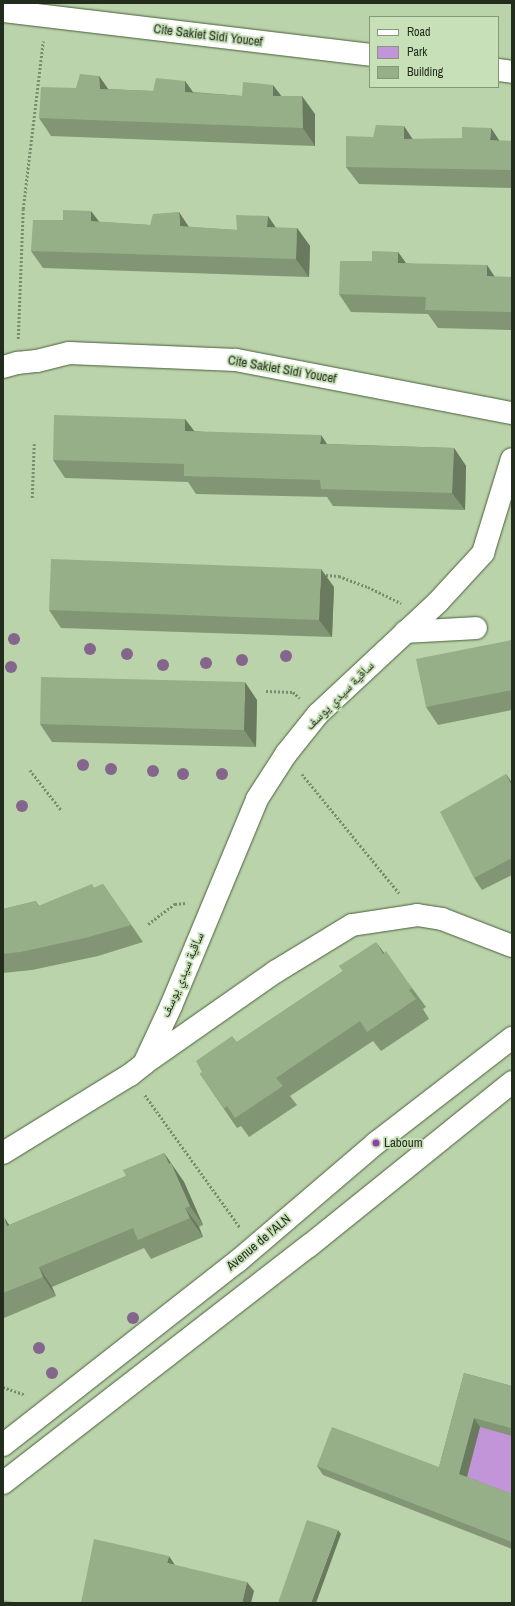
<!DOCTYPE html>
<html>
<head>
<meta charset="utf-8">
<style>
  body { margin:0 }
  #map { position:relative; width:515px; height:1606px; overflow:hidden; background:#bad3aa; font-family:"Archivo Narrow","Noto Naskh Arabic",sans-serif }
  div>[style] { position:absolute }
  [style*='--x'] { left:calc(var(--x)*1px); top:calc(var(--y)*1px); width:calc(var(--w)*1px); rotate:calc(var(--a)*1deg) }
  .green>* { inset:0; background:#c195d7 }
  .path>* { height:2.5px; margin-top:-1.25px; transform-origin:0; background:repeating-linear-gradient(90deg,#798c6d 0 2px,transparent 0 4px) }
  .roads { filter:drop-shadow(0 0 1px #495f3b) drop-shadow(0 0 1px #495f3b) }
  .minor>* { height:22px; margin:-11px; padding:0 11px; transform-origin:11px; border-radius:11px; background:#fff }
  .primary>* { height:22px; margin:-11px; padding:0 11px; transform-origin:11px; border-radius:11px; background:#fff }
  .trees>* { width:12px; height:12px; margin:-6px; border-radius:50%; background:#84668d }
  .wall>* { inset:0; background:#829675 }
  .shaded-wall>* { inset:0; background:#6a7a5f }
  .building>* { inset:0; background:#97af88 }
  .dots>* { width:11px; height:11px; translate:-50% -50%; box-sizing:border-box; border:2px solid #c7e0b7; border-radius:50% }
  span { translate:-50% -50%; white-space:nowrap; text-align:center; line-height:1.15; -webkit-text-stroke:3.5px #c7e0b7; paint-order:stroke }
  .street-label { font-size:13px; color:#232d1d }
  .poi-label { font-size:13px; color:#232d1d }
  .left { translate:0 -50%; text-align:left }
  .frame { position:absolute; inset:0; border:4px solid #232d1d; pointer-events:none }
  .legend { position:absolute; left:369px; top:16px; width:130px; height:72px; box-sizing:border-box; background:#c7e0b7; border:1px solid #859879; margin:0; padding:5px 7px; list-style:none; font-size:12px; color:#232d1d }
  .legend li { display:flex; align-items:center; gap:8px; height:20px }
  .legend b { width:20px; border:1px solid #859879 }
</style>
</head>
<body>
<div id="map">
  <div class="green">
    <i style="clip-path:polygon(468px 1383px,512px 1400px,512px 1498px,441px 1469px)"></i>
  </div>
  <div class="path">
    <i style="--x:18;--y:339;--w:130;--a:-87.8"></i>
    <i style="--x:23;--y:209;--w:169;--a:-83.2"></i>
    <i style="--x:32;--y:498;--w:54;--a:-87.9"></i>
    <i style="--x:326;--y:575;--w:13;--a:4"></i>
    <i style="--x:339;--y:576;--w:31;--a:21"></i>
    <i style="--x:368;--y:587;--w:37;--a:26"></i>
    <i style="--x:266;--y:691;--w:27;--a:2"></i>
    <i style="--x:293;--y:692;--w:9;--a:41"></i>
    <i style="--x:30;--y:770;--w:52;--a:52"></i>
    <i style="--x:302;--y:774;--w:154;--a:50.8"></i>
    <i style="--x:148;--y:924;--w:34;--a:-37"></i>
    <i style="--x:175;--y:904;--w:11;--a:-5"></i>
    <i style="--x:145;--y:1095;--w:163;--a:54.3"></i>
    <i style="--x:3;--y:1387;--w:24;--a:19"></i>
  </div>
  <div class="roads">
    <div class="minor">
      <i style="--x:3;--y:11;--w:370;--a:6.8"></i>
      <i style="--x:498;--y:70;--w:14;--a:8"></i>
      <i style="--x:3;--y:367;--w:15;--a:-16"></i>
      <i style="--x:17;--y:363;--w:20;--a:-6"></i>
      <i style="--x:37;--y:361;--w:33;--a:-14"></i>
      <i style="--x:69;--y:353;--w:167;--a:2.4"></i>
      <i style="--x:236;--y:360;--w:281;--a:10.9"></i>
      <i style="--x:405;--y:632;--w:71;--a:-3.2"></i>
      <i style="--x:145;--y:1063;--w:159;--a:-35"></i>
      <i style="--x:275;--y:972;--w:90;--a:-31.4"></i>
      <i style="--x:352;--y:925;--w:66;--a:-8.7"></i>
      <i style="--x:417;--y:915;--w:25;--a:9"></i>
      <i style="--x:442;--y:919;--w:75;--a:21.1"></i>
      <i style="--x:3;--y:1153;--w:149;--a:-31.6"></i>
      <i style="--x:130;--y:1075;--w:18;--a:-38"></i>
      <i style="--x:144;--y:1064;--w:64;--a:-65"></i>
      <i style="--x:171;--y:1006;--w:224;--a:-67.4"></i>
      <i style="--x:257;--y:799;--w:54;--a:-57.2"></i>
      <i style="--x:286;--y:754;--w:51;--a:-51.3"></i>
      <i style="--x:318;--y:714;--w:164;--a:-43"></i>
      <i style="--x:438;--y:602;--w:67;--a:-47.4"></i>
      <i style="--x:483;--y:553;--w:98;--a:-72.9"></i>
    </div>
    <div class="primary">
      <i style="--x:3;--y:1445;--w:298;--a:-38.1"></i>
      <i style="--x:238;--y:1261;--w:182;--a:-40.5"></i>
      <i style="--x:376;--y:1143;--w:172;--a:-37.7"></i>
      <i style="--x:3;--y:1483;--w:387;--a:-37.8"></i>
      <i style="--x:309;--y:1246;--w:261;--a:-38.9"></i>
    </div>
  </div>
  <div class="trees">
    <i style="left:14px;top:639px"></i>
    <i style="left:90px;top:649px"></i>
    <i style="left:127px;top:654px"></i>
    <i style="left:286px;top:656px"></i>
    <i style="left:242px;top:660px"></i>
    <i style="left:206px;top:663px"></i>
    <i style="left:163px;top:665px"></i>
    <i style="left:11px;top:667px"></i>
    <i style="left:83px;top:765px"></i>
    <i style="left:111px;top:769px"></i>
    <i style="left:153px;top:771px"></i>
    <i style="left:183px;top:774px"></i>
    <i style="left:222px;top:774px"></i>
    <i style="left:22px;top:806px"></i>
    <i style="left:133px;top:1318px"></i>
    <i style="left:39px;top:1348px"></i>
    <i style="left:52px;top:1373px"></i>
  </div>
  <div class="wall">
    <i style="clip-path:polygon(99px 76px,108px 89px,153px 91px,185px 81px,193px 92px,242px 96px,281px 96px,315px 114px,315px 146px,51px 136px,39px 118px,76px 88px)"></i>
    <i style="clip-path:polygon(413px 139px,512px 141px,512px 188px,359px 184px,346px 167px)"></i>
    <i style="clip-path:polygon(268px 216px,276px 228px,297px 228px,310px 246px,309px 277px,43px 268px,31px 251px,63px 220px,237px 230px)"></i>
    <i style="clip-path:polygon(398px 252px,406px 263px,495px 277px,512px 277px,512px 330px,438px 328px,428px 314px,351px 312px,339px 294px,372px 261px)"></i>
    <i style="clip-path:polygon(185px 419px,194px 431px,327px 444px,454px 448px,466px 466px,465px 510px,333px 506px,327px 497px,196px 494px,188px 482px,65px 478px,53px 460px)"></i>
    <i style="clip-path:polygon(334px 587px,332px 637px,61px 628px,49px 610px)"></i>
    <i style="clip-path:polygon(512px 640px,512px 710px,438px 725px,426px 707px)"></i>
    <i style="clip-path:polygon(257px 700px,256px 747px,52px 742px,40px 724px)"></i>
    <i style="clip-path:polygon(506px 774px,512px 783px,512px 875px,482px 890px,474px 878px)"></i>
    <i style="clip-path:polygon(103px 884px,143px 942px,98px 956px,32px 970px,3px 973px,3px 909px,36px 901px,39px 906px,94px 888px)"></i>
    <i style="clip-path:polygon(384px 953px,412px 988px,426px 1007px,423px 1009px,429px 1019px,381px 1051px,373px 1041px,290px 1096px,297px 1105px,249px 1137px,241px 1126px,237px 1128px,200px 1074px,237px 1042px,343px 971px,339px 966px)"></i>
    <i style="clip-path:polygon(164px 1153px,184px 1182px,203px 1225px,199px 1227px,203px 1237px,151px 1259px,144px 1248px,52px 1287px,56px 1296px,4px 1318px,3px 1316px,3px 1218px,9px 1225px,126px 1176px)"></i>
    <i style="clip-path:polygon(464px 1373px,512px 1386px,512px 1436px,480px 1427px,467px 1477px,512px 1494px,512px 1549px,323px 1475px,317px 1466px,439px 1467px)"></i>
  </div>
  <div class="shaded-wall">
    <i style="clip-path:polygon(99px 76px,111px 93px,100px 89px)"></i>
    <i style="clip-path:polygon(185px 81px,197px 98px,185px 92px)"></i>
    <i style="clip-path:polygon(273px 85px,286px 102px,273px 96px)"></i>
    <i style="clip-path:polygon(302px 96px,315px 114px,315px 146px,303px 128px)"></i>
    <i style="clip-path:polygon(404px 126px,416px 144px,404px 139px)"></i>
    <i style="clip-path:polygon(491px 128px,503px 146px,490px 140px)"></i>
    <i style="clip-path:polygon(91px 211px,104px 228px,91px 221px)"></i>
    <i style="clip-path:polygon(179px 212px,191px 230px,180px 226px)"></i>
    <i style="clip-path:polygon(268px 216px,280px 234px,267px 227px)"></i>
    <i style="clip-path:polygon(297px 228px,310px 246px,309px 277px,296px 259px)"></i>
    <i style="clip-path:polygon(398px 252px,410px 269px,398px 263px)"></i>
    <i style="clip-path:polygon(487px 265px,499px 283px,487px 276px)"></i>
    <i style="clip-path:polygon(185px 419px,198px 436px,185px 431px)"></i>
    <i style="clip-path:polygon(321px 435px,333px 453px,320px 444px)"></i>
    <i style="clip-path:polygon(454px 448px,466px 466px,465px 510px,452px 493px)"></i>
    <i style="clip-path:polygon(321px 569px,334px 587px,332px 637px,319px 620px)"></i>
    <i style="clip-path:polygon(245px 682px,257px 700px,256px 747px,244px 730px)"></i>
    <i style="clip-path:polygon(506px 774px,512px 783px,512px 786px)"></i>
    <i style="clip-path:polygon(376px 942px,390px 961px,383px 954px)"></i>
    <i style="clip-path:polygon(164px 1153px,184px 1182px,203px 1225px,190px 1206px)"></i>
    <i style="clip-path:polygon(185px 1208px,199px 1227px,203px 1237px,190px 1218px)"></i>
    <i style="clip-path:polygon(4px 1217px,17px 1237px,7px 1226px)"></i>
    <i style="clip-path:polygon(39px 1267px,52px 1287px,56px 1296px,43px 1277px)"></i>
    <i style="clip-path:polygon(474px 1418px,480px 1427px,465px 1484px,459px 1474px)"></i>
    <i style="clip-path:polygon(338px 1530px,341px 1534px,316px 1603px,311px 1603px)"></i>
    <i style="clip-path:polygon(169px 1556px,175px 1565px,167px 1563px)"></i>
    <i style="clip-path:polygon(247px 1582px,254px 1591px,251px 1603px,242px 1603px)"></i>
  </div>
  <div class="building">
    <i style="clip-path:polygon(80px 74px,99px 76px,100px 89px,153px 91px,156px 78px,185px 81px,185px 92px,242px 96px,243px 82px,273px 85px,273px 96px,302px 96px,303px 128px,39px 118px,41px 87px,76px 88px)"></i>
    <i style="clip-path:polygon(376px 125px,404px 126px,404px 139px,462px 138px,462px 127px,491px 128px,490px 140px,512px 141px,512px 170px,346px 167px,346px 136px,373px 137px)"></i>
    <i style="clip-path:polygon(63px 210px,91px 211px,91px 221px,150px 225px,153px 214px,179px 212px,180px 226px,237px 230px,236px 215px,268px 216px,267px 227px,297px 228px,296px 259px,31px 251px,33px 220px,63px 220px)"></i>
    <i style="clip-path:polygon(372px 251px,398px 252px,398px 263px,487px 265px,487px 276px,512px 277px,512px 312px,425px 310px,426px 297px,339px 294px,340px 261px,372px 261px)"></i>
    <i style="clip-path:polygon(54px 415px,185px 419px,185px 431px,321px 435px,320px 444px,454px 448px,452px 493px,321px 489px,320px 480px,184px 476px,184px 464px,53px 460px)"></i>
    <i style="clip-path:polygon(51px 559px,321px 569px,319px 620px,49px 610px)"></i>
    <i style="clip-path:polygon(512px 640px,512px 690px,426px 707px,416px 659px)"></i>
    <i style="clip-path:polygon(41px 677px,245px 682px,244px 730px,40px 724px)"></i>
    <i style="clip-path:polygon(506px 774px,512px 786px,512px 858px,474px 878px,440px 812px)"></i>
    <i style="clip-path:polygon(92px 884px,94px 888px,103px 884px,131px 925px,85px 938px,20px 952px,3px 954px,3px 909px,36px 901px,38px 906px)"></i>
    <i style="clip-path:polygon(376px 942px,383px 954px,386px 951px,412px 988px,409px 990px,416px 999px,367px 1032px,360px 1021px,276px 1078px,283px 1086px,235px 1118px,227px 1106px,224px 1108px,200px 1074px,202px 1072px,196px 1061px,232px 1036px,237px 1042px,343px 971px,339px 966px)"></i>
    <i style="clip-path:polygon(164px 1153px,169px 1164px,171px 1163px,190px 1206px,185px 1208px,190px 1218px,138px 1240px,133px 1228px,39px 1267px,43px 1277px,3px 1293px,3px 1218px,4px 1217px,7px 1226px,126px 1176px,123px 1170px)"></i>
    <i style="clip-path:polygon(464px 1373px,512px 1386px,512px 1425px,511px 1428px,474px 1418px,459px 1474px,512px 1494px,512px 1542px,317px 1466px,332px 1427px,439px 1467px)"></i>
    <i style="clip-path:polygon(307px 1520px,338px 1530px,311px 1603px,278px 1603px)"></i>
    <i style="clip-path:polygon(94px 1539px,169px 1556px,167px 1563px,247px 1582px,242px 1603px,81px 1603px)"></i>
    <i style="clip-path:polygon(3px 1600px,19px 1603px,3px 1603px)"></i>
  </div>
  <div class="dots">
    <i style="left:376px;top:1143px;background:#8d3fb0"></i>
  </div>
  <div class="street-label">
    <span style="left:208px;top:36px;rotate:7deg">Cite Sakiet Sidi Youcef</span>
    <span style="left:282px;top:370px;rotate:10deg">Cite Sakiet Sidi Youcef</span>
    <span style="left:340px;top:696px;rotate:-45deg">ساقية سيدي يوسف</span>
    <span style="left:183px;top:975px;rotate:-67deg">ساقية سيدي يوسف</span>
    <span style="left:259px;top:1243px;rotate:-40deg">Avenue de l'ALN</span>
  </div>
  <div class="poi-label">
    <span class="left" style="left:384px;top:1143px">Laboum</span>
  </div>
  <div class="frame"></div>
  <ul class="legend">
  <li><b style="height:5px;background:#fff"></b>Road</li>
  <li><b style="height:11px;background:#c195d7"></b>Park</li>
  <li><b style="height:11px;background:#97af88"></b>Building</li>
  </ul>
</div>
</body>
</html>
